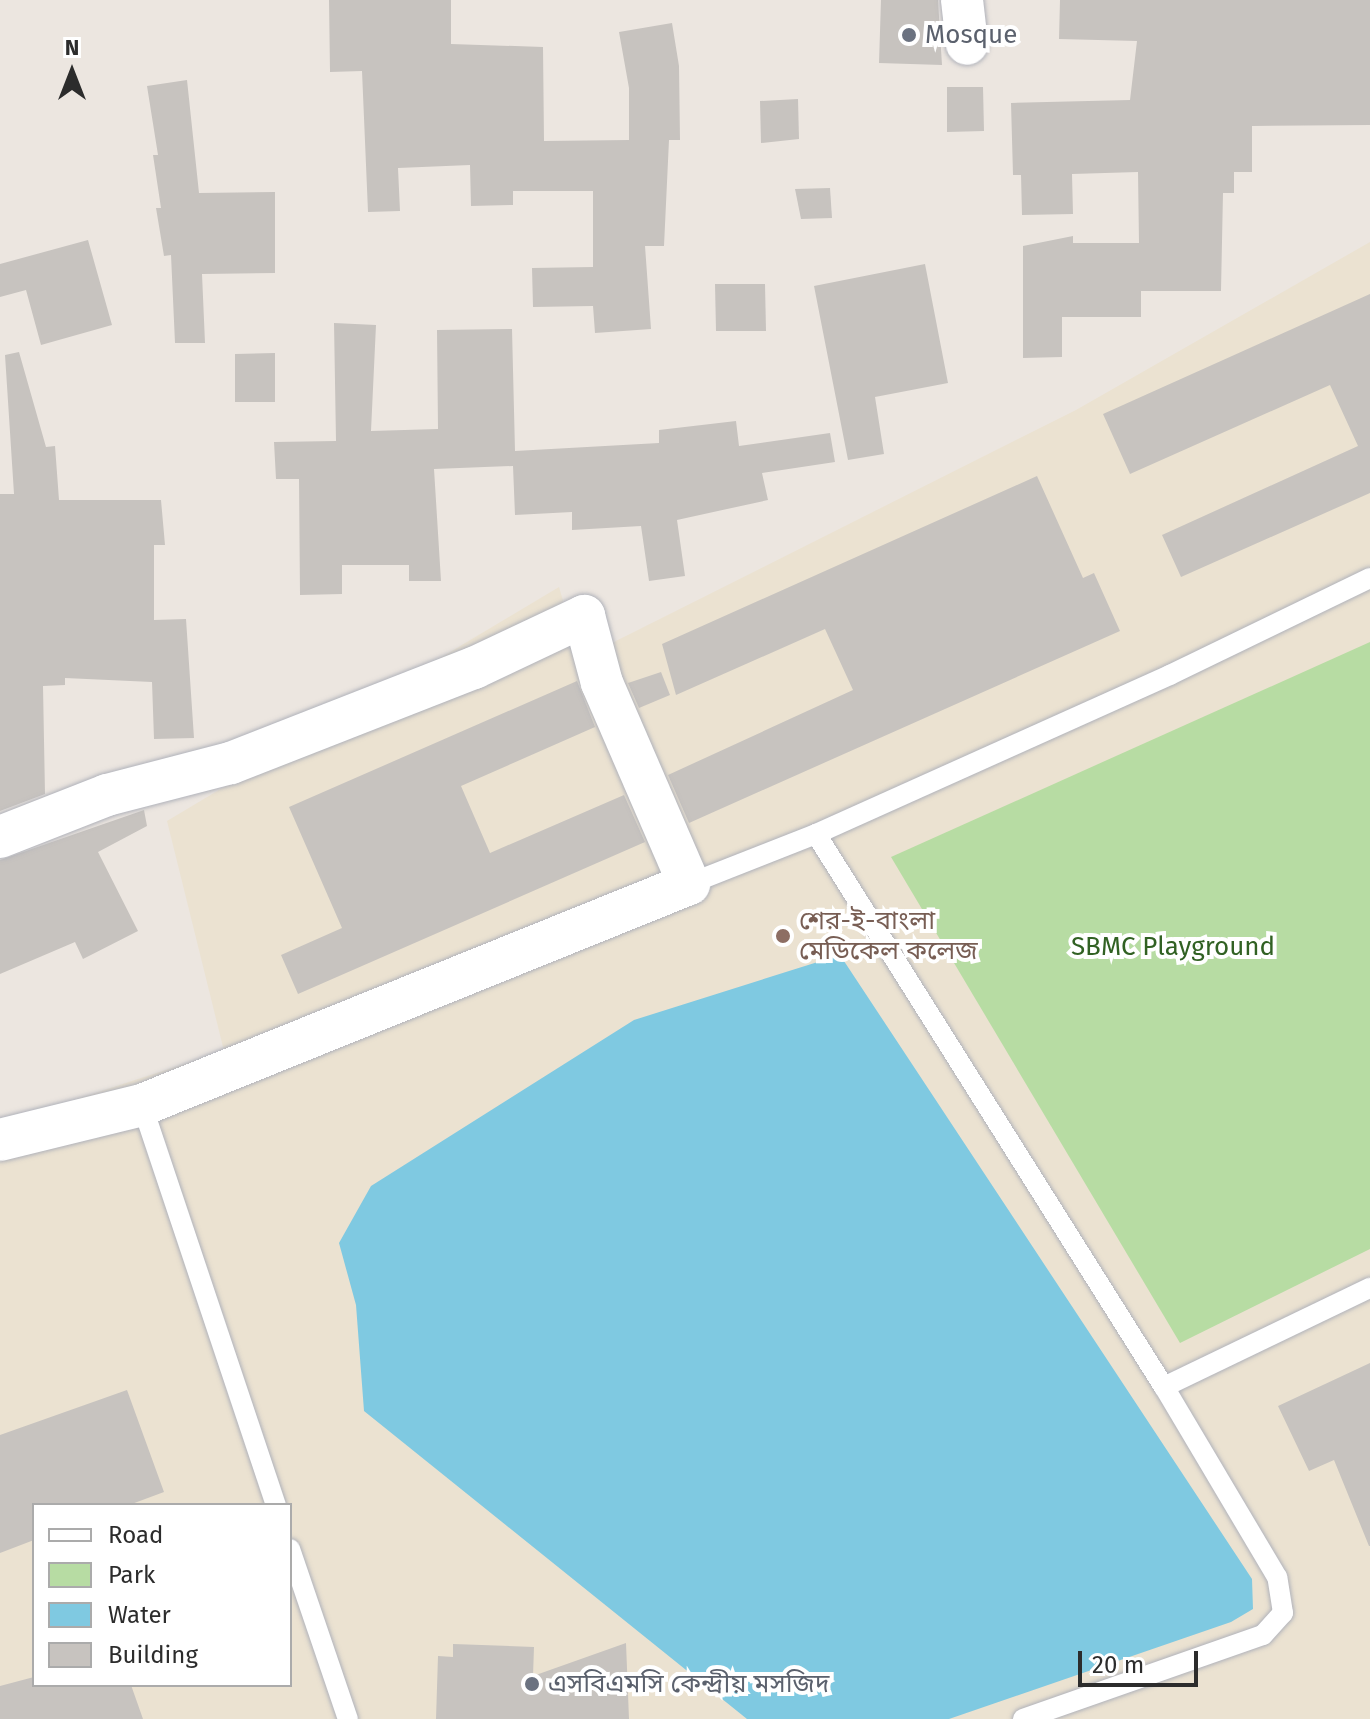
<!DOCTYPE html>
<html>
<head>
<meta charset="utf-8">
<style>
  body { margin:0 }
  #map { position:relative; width:1370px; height:1719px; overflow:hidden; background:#ece6e0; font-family:"Fira Sans","Noto Sans Bengali",sans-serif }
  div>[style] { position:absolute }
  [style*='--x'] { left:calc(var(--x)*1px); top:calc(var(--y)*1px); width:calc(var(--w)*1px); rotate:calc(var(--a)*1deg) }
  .education>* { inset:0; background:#ebe2d1 }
  .green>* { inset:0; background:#b7dca3 }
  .water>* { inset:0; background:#7fc9e1 }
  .building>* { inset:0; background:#c7c3bf }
  .roads { filter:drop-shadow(0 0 2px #b0b2ba) drop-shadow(0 0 2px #b0b2ba) }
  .lane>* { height:20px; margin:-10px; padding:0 10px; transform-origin:10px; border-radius:10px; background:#fff }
  .street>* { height:42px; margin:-21px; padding:0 21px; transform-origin:21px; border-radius:21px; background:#fff }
  .dots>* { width:22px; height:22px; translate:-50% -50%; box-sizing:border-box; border:4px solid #fff; border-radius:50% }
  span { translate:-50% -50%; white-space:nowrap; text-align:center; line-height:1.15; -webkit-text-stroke:8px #fff; paint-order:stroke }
  .worship-label { font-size:26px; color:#5b616d }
  .left { translate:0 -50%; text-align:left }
  .education-label { font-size:26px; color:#785e54 }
  .park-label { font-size:26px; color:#316123 }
  .legend { position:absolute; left:32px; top:1503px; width:260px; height:184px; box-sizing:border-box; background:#fff; border:2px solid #ababab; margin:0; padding:10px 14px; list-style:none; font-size:24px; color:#2c2c2c }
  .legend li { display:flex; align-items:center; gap:16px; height:40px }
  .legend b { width:40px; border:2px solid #ababab }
  .north { position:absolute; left:32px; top:32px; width:80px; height:80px; -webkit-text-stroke:6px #fff; paint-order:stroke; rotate:0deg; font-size:22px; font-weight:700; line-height:32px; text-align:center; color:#2c2c2c }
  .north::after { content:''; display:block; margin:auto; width:28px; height:36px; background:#2c2c2c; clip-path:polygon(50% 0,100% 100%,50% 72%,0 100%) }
  .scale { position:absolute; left:1078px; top:1651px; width:120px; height:36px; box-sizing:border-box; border:4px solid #2c2c2c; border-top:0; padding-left:10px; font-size:24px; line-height:28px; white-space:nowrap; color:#2c2c2c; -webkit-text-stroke:6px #fff; paint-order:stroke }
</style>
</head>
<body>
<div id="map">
  <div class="education">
    <i style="clip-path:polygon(evenodd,1370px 242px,1370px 1719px,0 1719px,0 1124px,224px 1051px,167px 821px,559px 587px,580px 659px,1076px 410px,1370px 242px,34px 1505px,290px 1505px,290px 1685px,34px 1685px,34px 1505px)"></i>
  </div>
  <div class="green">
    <i style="clip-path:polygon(1370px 642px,1370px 1249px,1180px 1343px,891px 857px)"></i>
  </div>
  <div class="water">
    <i style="clip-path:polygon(840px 955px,1252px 1579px,1253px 1609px,1231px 1622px,949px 1719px,747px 1719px,364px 1411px,356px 1305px,339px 1243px,371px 1186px,634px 1020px)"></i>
  </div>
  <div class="building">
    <i style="clip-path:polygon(329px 0,451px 0,451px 44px,543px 47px,544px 141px,629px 140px,629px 88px,619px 32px,672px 23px,679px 66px,680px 140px,669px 140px,664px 246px,645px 246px,651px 329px,595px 333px,593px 306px,533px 307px,532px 268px,593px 267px,593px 191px,513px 191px,513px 205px,471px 206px,470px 165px,398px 168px,400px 211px,368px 212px,362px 71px,330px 72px)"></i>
    <i style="clip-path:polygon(881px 0,938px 0,942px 65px,879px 63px)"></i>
    <i style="clip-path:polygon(1060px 0,1370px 0,1370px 125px,1252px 126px,1252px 172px,1234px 172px,1234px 193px,1223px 193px,1221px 291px,1141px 291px,1141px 317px,1062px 317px,1062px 357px,1023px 358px,1023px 246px,1073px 236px,1073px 243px,1139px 243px,1138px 172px,1072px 174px,1073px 214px,1022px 215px,1021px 175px,1013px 175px,1011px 103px,1130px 100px,1137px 41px,1059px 39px)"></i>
    <i style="clip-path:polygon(187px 80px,199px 193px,275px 192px,275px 273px,202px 274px,205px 343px,175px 343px,171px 255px,164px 256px,156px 208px,161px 208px,153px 155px,158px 155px,147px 86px)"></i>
    <i style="clip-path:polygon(947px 87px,983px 87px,984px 131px,947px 132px)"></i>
    <i style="clip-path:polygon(798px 99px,799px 139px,761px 143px,760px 101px)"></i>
    <i style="clip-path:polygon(830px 188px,832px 218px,801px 219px,795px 189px)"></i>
    <i style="clip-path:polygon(88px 240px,112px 325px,41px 345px,26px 290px,0 297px,0 264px)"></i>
    <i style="clip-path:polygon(925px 264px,948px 383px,875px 397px,884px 454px,848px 460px,814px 286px)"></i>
    <i style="clip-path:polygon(715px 284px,765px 284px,766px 331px,716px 331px)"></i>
    <i style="clip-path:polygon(1370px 294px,1370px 493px,1181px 577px,1162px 535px,1358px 446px,1330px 385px,1130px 474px,1103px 414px)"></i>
    <i style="clip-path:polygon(334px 323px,376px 325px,371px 431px,438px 429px,437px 330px,512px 329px,515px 451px,659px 443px,659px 430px,736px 421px,739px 446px,830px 433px,835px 462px,762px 473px,768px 500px,677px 520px,685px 576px,649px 581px,641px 526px,572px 530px,572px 512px,515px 515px,513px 466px,434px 469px,441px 581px,409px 581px,409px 565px,342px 565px,342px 594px,300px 595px,299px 479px,276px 479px,274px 442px,336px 441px)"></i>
    <i style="clip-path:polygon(19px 352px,46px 447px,55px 446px,59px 500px,161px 500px,165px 545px,154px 545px,154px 620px,186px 619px,194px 738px,154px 739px,152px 682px,65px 678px,65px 685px,43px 686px,45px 794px,0 811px,0 494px,14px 494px,5px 355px)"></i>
    <i style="clip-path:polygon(275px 353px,275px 402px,235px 402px,235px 354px)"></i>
    <i style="clip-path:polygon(1037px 476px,1083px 578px,1094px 573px,1120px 631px,689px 823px,668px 775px,853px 690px,825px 629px,676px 695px,662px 644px)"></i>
    <i style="clip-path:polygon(661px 672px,670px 695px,639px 708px,628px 683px)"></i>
    <i style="clip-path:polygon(577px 681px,595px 727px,461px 786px,490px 853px,624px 795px,645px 842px,298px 994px,281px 955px,342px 928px,289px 807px)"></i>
    <i style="clip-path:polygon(144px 810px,147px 826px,98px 852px,138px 931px,83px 959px,75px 942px,0 974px,0 860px)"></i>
    <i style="clip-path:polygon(1370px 1363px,1370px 1546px,1369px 1546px,1334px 1460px,1309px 1471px,1278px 1406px)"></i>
    <i style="clip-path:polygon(127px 1390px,164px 1492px,129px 1505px,34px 1505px,34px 1540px,0 1553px,0 1435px)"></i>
    <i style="clip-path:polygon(626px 1643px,629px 1719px,436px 1719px,438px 1656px,453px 1657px,453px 1644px,534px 1647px,533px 1676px)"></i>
    <i style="clip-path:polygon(34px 1677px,34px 1685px,131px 1685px,143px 1719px,0 1719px,0 1686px)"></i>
  </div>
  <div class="roads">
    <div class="lane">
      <i style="--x:816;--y:834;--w:653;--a:57.82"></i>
      <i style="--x:1164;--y:1387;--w:229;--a:-25.7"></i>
      <i style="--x:689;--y:884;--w:136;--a:-21.5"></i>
      <i style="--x:816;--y:834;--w:388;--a:-24.2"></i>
      <i style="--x:1170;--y:675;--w:222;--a:-25.9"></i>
      <i style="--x:142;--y:1105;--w:422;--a:71.5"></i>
      <i style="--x:290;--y:1549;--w:180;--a:71.2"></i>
      <i style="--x:1023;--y:1719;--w:254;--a:-19.3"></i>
      <i style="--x:1263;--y:1635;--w:30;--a:-48"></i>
      <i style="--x:1283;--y:1613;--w:36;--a:-99"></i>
      <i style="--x:1277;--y:1577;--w:221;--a:-120.7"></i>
    </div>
    <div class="street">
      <i style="--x:962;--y:0;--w:44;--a:83.5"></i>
      <i style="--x:0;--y:837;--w:115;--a:-21.4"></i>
      <i style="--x:107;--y:795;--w:128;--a:-14.5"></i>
      <i style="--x:231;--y:763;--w:261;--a:-21.4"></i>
      <i style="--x:474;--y:668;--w:122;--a:-25.3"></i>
      <i style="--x:584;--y:616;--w:69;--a:75"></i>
      <i style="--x:602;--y:683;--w:219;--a:66.6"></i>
      <i style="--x:689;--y:884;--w:590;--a:158"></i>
      <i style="--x:142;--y:1105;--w:146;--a:166.2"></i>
    </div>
  </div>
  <div class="dots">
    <i style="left:909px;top:35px;background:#6b7280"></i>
    <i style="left:783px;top:936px;background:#8d6e63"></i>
    <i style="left:532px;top:1684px;background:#6b7280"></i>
  </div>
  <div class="worship-label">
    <span class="left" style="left:925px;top:35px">Mosque</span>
    <span class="left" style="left:548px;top:1684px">এসবিএমসি কেন্দ্রীয় মসজিদ</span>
  </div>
  <div class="education-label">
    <span class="left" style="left:799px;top:936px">শের-ই-বাংলা<br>মেডিকেল কলেজ</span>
  </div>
  <div class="park-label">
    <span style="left:1173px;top:947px">SBMC Playground</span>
  </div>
  <ul class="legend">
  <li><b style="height:10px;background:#fff"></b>Road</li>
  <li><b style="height:22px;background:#b7dca3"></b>Park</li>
  <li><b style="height:22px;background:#7fc9e1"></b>Water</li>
  <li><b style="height:22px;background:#c7c3bf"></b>Building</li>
  </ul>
  <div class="north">N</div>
  <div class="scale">20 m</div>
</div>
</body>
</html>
